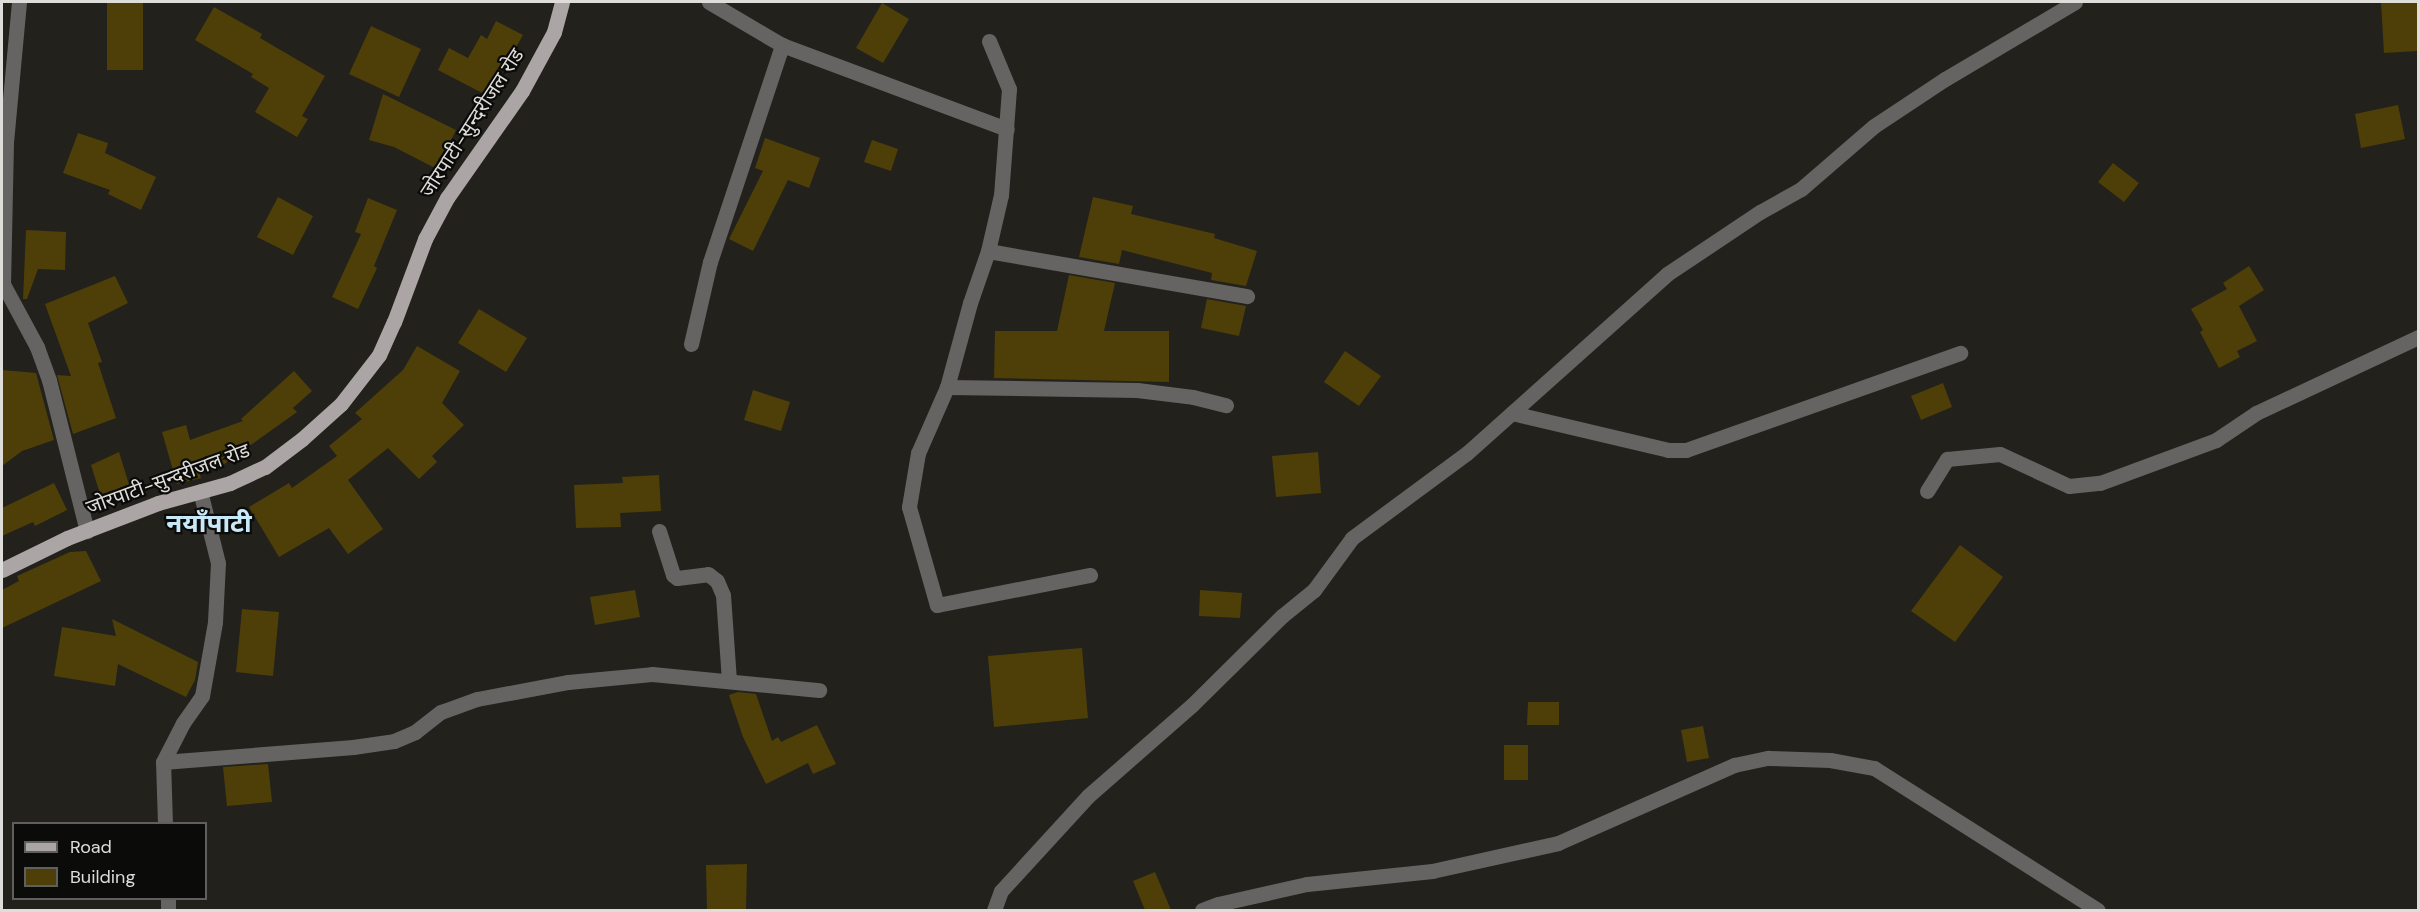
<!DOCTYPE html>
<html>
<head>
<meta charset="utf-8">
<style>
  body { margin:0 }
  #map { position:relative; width:2420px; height:912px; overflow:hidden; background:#23211c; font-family:"DM Sans","Noto Sans Devanagari",sans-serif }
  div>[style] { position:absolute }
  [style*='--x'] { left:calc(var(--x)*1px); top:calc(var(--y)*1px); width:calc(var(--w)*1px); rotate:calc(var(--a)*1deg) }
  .building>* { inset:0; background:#4d3f07 }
  .minor>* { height:15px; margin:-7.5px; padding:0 7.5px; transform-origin:7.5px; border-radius:7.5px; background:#666363 }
  .major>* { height:15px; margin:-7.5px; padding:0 7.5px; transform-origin:7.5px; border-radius:7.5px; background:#aca5a5 }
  span { translate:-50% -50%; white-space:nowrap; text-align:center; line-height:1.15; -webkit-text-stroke:4.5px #0b0b09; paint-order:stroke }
  .street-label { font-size:20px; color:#deddda }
  .district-label { font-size:26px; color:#c8e9f8; font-weight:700 }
  .frame { position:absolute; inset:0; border:3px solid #deddda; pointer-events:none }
  .legend { position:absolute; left:12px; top:822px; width:195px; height:78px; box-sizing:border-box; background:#0b0b09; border:2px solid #5f5f5d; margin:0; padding:8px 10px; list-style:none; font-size:18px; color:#deddda }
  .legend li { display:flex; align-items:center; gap:12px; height:30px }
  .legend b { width:30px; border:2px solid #5f5f5d }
</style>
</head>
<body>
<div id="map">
  <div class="building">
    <i style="clip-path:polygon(2381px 2px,2418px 2px,2418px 51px,2384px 53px)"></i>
    <i style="clip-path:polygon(107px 3px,143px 3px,143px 70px,107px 70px)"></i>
    <i style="clip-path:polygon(882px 3px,909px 19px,883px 63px,856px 48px)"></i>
    <i style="clip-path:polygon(214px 7px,262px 34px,260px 38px,325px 76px,302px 116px,308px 119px,297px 137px,255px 112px,269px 88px,251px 77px,253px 74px,195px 40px)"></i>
    <i style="clip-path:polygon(496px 21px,523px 35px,488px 96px,438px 70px,449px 48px,468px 58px,481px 35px,487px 39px)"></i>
    <i style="clip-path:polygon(371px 26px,421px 49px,399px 97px,349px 74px)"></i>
    <i style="clip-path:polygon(383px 94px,456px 130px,437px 169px,394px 147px,369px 140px)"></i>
    <i style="clip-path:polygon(2398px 105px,2405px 139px,2361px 148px,2355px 114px)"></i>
    <i style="clip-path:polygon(78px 133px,108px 143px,105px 153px,156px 177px,141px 210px,108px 194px,110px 190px,63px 173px)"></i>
    <i style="clip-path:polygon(765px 138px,820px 158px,809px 188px,788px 180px,753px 251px,729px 239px,763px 171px,755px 168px)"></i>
    <i style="clip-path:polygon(872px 140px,898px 149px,891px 171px,864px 162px)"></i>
    <i style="clip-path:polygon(2113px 163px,2139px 183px,2124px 202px,2098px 182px)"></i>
    <i style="clip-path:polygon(278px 197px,313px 216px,293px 255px,257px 237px)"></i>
    <i style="clip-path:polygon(1093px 197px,1133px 206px,1131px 214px,1215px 234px,1214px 238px,1257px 251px,1246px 286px,1211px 280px,1212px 273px,1122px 250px,1119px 264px,1079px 257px)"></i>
    <i style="clip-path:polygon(368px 198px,397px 210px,374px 266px,377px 268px,358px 309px,332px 297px,361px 234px,355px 232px)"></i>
    <i style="clip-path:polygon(26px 230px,66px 232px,65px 270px,38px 269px,27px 299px,23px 299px)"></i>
    <i style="clip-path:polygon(2249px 266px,2264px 290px,2239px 306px,2257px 341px,2237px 351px,2240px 357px,2219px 368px,2200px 332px,2203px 330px,2191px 309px,2227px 289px,2223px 283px)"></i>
    <i style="clip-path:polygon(1069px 275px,1115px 283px,1104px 331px,1169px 331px,1169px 382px,994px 378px,995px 331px,1057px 331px)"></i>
    <i style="clip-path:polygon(115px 276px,128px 303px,88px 323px,102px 362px,98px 363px,116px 418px,73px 434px,57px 375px,71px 376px,45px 304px)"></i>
    <i style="clip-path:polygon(1207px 299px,1246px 306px,1239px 336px,1201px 328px)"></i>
    <i style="clip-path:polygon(479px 309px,527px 338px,506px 372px,458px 343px)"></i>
    <i style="clip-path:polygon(417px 346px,460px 371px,442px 403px,464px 425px,432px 456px,437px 462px,419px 479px,388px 448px,348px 480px,383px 529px,348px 554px,329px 528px,279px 557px,249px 507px,289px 483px,292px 488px,337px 456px,329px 446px,362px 419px,355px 413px,403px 370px)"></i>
    <i style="clip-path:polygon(1345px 351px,1381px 376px,1359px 406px,1324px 382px)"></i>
    <i style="clip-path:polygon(2px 370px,36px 373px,54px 440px,22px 451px,2px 466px)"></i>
    <i style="clip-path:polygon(294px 371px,312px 391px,293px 408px,297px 412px,223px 465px,200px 474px,201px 478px,177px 484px,162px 432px,186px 425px,190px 440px,243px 421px,241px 419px)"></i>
    <i style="clip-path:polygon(1943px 383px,1952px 407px,1921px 420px,1911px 396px)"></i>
    <i style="clip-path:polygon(753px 390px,790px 402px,781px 431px,744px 420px)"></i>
    <i style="clip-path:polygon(119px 452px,131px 491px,102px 500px,91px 465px)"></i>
    <i style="clip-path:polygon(1318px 452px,1321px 493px,1276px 497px,1272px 456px)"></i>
    <i style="clip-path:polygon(659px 475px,661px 511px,620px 513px,621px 527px,576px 528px,574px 485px,623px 483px,622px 477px)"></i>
    <i style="clip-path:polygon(54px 483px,67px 510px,35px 526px,33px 522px,2px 536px,2px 508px)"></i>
    <i style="clip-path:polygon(1960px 545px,2003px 577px,1955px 642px,1911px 611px)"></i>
    <i style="clip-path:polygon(86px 551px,101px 581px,2px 628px,2px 590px,19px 581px,17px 576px,70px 552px)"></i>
    <i style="clip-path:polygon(635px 590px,640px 617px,595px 625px,590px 597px)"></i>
    <i style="clip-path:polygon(1200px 590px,1242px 593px,1240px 618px,1199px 616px)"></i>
    <i style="clip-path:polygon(242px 609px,279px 612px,273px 676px,236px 672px)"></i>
    <i style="clip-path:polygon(112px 619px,198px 662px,195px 680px,186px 697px,118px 664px,115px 686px,54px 676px,62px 627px,116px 636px)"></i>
    <i style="clip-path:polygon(1082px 648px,1088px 718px,994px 727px,988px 656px)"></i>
    <i style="clip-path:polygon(738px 692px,756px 694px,772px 741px,778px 737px,781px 742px,817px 725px,836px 764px,813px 774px,808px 763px,766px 784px,743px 737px,729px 695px)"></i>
    <i style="clip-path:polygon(1528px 702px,1559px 702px,1559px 725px,1527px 725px)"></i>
    <i style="clip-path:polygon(1703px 726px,1709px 758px,1687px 762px,1681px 730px)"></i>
    <i style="clip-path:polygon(1504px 745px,1528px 745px,1528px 780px,1504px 780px)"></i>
    <i style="clip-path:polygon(268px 764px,272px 802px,227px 806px,223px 767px)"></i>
    <i style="clip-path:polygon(747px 864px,746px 910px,707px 910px,706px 865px)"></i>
    <i style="clip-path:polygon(1155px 872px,1171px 910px,1145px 910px,1133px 881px)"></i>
  </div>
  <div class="minor">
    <i style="--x:19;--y:2;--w:141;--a:95.3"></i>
    <i style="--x:6;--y:142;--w:142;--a:91.2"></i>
    <i style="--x:3;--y:284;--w:72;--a:61.6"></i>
    <i style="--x:37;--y:347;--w:35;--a:70"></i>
    <i style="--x:49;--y:380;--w:156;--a:75.9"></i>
    <i style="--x:709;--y:2;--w:85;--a:30.5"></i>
    <i style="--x:782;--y:45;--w:240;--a:20.5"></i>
    <i style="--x:989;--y:41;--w:52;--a:67.4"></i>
    <i style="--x:1009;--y:89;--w:106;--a:94.3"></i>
    <i style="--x:1001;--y:195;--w:57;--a:103.1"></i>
    <i style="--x:988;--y:251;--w:55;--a:109.1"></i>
    <i style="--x:970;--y:303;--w:87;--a:105.3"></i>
    <i style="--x:947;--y:387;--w:72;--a:113.7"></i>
    <i style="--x:918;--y:453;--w:55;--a:99.5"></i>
    <i style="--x:909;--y:507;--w:102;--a:74.1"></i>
    <i style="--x:937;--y:605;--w:156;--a:-11.1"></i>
    <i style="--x:988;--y:251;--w:263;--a:9.9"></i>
    <i style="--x:691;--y:344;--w:84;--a:-77"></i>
    <i style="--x:710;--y:262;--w:229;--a:-71.6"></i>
    <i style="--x:947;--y:387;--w:190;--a:0.9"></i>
    <i style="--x:1137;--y:390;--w:56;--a:7.1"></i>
    <i style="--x:1193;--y:397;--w:34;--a:14"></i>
    <i style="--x:1512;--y:413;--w:160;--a:13.3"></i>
    <i style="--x:1668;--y:450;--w:18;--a:0"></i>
    <i style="--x:1686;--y:450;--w:291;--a:-19.5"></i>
    <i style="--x:1927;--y:491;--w:38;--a:-58"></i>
    <i style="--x:1947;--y:459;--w:53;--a:-5.4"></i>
    <i style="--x:2000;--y:454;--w:76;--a:24.9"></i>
    <i style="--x:2069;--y:486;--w:31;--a:-6"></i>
    <i style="--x:2100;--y:483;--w:124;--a:-20.3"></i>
    <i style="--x:2216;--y:440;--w:48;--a:-34"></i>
    <i style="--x:2256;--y:413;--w:179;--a:-25.1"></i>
    <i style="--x:659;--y:531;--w:46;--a:72.3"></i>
    <i style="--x:673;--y:575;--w:5;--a:37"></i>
    <i style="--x:677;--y:578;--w:31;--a:-7"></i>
    <i style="--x:708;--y:574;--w:11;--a:38"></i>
    <i style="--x:717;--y:581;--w:15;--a:67"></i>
    <i style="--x:723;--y:595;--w:86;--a:86"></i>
    <i style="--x:163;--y:762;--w:191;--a:-4.5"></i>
    <i style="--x:353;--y:747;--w:41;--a:-8.3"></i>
    <i style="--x:394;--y:741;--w:23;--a:-23"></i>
    <i style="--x:415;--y:732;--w:33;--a:-38"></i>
    <i style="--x:441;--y:712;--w:38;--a:-20"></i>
    <i style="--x:477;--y:699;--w:93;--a:-10.6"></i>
    <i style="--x:568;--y:682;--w:84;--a:-5.4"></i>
    <i style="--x:652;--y:674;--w:168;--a:5.5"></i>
    <i style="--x:165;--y:824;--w:62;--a:-91.8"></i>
    <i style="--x:163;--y:762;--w:44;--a:-62.9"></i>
    <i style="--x:183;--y:723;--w:33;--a:-55"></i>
    <i style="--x:202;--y:696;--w:75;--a:-80"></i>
    <i style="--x:215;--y:622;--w:59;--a:-87.1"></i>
    <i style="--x:218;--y:563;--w:74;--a:-104"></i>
    <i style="--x:168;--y:898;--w:12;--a:90"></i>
    <i style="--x:994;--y:910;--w:20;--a:-70"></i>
    <i style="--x:1001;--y:891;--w:129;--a:-47.5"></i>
    <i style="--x:1088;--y:796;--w:138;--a:-41.2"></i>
    <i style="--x:1192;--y:705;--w:127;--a:-44.7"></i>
    <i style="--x:1282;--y:616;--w:41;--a:-39.1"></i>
    <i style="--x:1314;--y:590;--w:64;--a:-53.8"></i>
    <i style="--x:1352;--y:538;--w:143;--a:-36.5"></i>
    <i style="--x:1467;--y:453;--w:268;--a:-41.8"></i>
    <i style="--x:1667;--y:274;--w:112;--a:-33.7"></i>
    <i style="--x:1760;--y:212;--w:47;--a:-29.3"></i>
    <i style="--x:1801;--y:189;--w:96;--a:-40.8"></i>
    <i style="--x:1874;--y:126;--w:85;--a:-33.5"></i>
    <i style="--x:1945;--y:79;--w:151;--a:-30.6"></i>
    <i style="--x:1202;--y:910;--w:17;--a:-21"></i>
    <i style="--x:1218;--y:904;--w:91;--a:-12.7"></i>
    <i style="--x:1307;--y:884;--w:126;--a:-5.9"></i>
    <i style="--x:1432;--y:871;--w:129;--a:-12.5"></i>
    <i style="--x:1558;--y:843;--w:193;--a:-23.9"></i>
    <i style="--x:1734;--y:765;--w:35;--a:-12"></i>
    <i style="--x:1768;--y:758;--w:62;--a:1.8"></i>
    <i style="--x:1830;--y:760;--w:45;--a:10.3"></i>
    <i style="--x:1874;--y:768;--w:265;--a:32.4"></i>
  </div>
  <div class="major">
    <i style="--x:2;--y:570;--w:72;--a:-26.2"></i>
    <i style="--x:67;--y:538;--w:97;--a:-21"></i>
    <i style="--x:158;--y:503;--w:75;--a:-15.5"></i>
    <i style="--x:230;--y:483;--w:38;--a:-25"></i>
    <i style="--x:265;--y:467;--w:46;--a:-37.1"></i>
    <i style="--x:302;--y:439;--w:52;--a:-41.9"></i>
    <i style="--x:341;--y:404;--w:62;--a:-52.2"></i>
    <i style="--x:379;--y:355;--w:36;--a:-66"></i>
    <i style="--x:394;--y:322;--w:89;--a:-69.5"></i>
    <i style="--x:425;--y:239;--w:47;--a:-61.8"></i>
    <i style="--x:447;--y:198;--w:131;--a:-55"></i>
    <i style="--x:522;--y:91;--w:67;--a:-61.5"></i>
    <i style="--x:554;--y:32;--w:31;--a:-75"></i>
  </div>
  <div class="street-label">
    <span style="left:472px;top:123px;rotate:-57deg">जोरपाटी-सुन्दरीजल रोड</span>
    <span style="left:168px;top:479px;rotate:-20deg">जोरपाटी-सुन्दरीजल रोड</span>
  </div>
  <div class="district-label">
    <span style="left:209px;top:524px">नयाँपाटी</span>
  </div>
  <div class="frame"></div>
  <ul class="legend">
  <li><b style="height:8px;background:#aca5a5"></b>Road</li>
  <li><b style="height:16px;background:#4d3f07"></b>Building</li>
  </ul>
</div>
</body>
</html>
